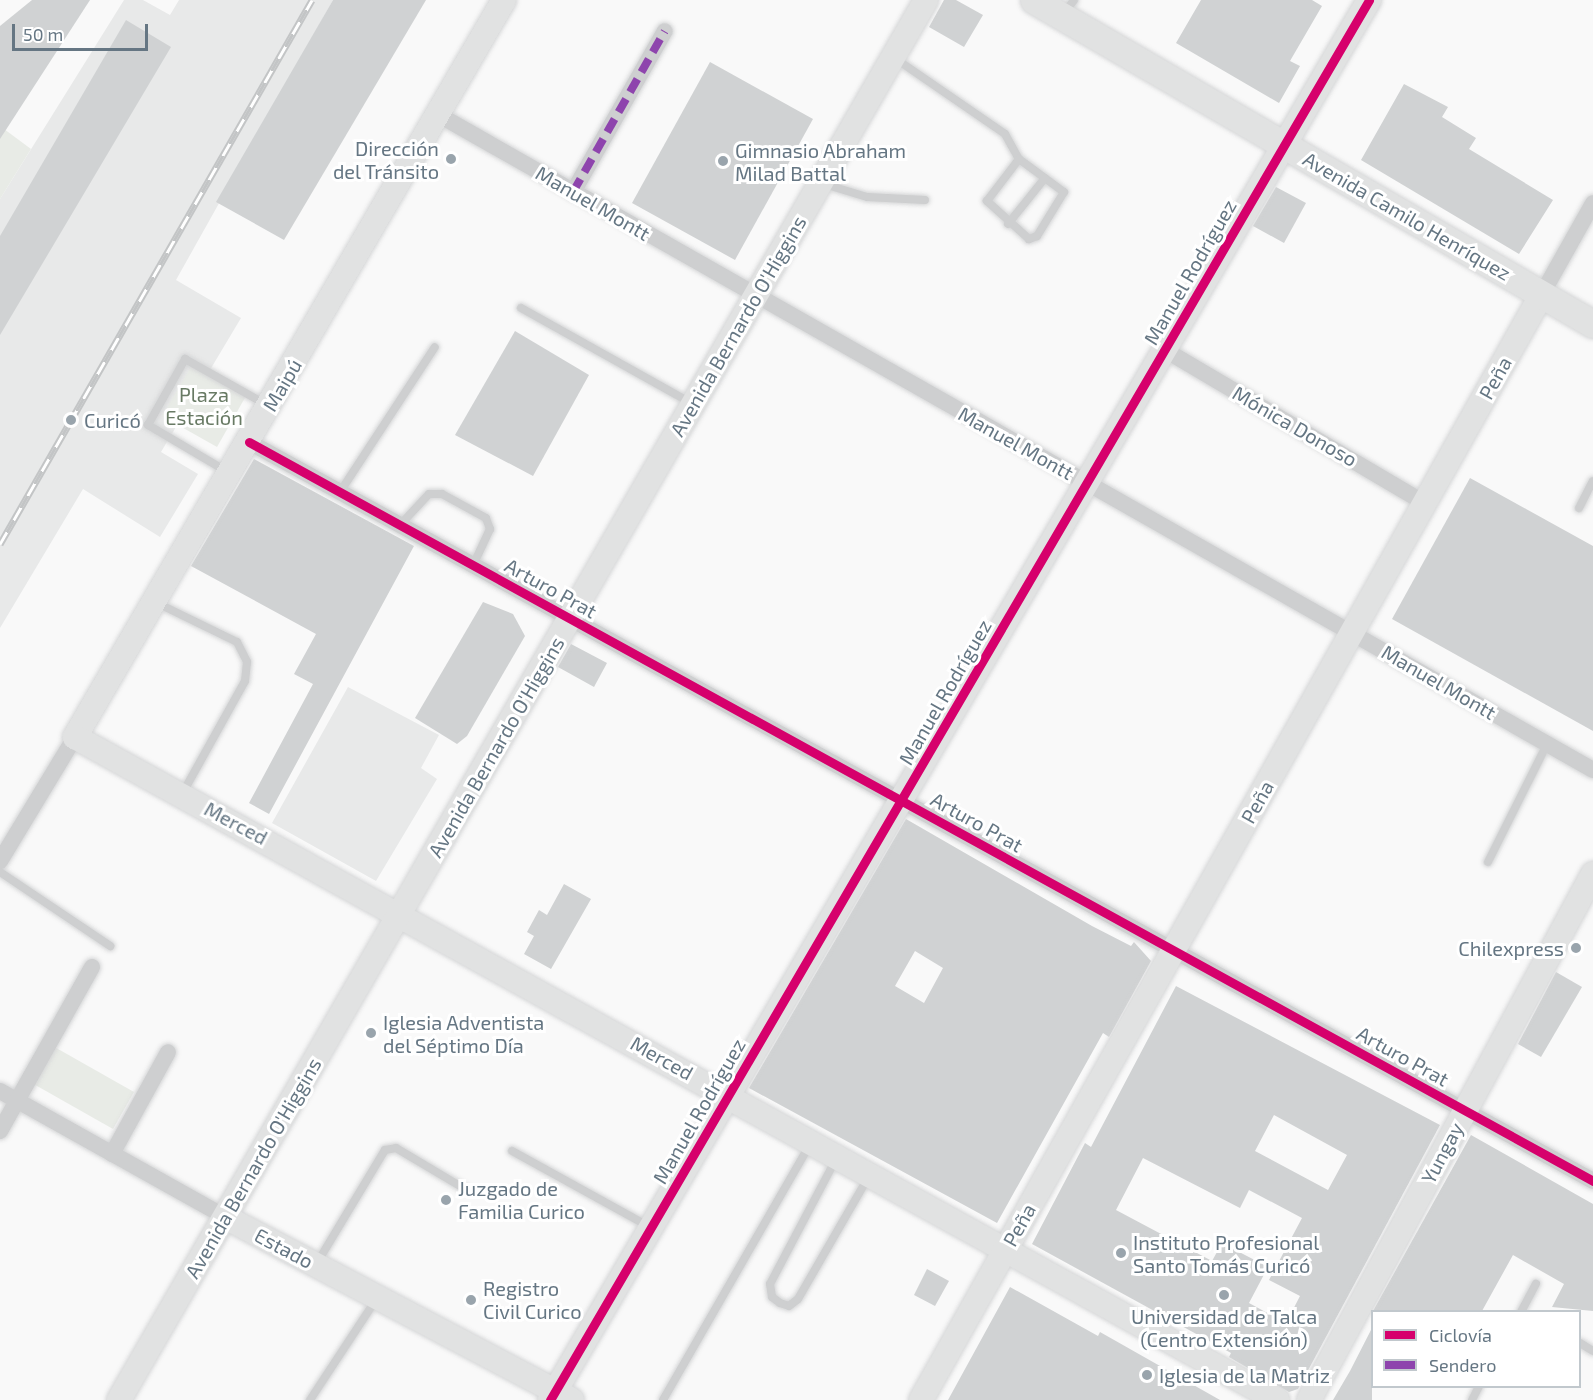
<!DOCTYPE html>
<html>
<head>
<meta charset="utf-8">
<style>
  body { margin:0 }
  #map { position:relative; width:1593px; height:1400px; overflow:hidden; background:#f9f9f9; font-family:"Exo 2",sans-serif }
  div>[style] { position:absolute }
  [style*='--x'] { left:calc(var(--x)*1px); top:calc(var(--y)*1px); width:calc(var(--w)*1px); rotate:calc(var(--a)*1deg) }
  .built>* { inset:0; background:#e8e9e9 }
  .green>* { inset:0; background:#e8ebe6 }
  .building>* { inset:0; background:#d0d2d3 }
  .roads { filter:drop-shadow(0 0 2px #d5d6d7) drop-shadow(0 0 2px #d5d6d7) }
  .lane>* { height:8px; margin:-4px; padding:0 4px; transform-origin:4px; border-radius:4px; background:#cecfd0 }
  .street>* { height:16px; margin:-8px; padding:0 8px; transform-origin:8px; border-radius:8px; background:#cecfd0 }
  .secondary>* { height:24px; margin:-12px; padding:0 12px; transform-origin:12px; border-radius:12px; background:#e1e2e2 }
  .primary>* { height:27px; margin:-13.5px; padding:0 13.5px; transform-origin:13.5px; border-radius:13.5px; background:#e1e2e2 }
  .rail>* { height:7px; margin-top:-3.5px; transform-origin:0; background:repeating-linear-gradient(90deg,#fff 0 14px,#c3c5c6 0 28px); box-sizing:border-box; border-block:2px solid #c3c5c6 }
  .quiet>* { height:8px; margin-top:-4px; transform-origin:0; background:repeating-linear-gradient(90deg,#8e44ad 0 15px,transparent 0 23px) }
  .cycleway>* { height:9px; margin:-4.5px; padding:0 4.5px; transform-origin:4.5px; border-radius:4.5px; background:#d6006c }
  .dots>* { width:16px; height:16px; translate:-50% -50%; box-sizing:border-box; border:3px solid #fff; border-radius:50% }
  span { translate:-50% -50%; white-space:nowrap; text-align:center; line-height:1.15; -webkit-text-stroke:6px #fff; paint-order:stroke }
  .poi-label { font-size:20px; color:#657683 }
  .right { translate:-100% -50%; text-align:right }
  .left { translate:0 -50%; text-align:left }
  .street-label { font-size:20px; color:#657683 }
  .park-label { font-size:20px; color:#687a64 }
  .legend { position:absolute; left:1371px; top:1310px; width:210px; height:78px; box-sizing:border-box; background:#fff; border:2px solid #c1c8cd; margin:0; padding:8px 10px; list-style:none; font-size:18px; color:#657683 }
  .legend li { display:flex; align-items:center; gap:12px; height:30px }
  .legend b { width:30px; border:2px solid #c1c8cd }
  .scale { position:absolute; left:12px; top:24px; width:136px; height:27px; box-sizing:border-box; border:3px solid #657683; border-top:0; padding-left:8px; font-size:18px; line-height:21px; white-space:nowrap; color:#657683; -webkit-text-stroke:4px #fff; paint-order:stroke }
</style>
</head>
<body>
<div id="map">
  <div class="built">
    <i style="clip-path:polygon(124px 0,143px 0,170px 15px,179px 0,333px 0,176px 280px,241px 318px,161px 452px,198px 474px,160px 537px,83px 489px,0 628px,0 199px)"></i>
    <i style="clip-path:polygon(348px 687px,439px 735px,421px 768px,437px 779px,376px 881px,272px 823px)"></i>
  </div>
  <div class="green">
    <i style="clip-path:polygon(0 126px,31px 149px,0 199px)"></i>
    <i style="clip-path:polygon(192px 365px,246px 396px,217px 447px,162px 416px)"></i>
    <i style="clip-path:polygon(51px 1045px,134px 1092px,113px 1129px,30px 1082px)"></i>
  </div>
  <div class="building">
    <i style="clip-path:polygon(32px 0,90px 0,0 139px,0 26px)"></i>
    <i style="clip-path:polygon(333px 0,426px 0,284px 240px,216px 202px)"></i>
    <i style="clip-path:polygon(944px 0,956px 0,983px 15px,964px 47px,929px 27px)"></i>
    <i style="clip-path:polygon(1201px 0,1312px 0,1322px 6px,1290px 61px,1300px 66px,1279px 103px,1176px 43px)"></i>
    <i style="clip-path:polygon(126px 20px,171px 47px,0 335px,0 236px)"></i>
    <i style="clip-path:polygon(710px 62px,813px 119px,735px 260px,632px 203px)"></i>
    <i style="clip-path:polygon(1404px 84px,1448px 107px,1442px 117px,1476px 138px,1469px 149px,1553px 200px,1519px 254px,1361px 160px)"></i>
    <i style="clip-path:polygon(1276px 187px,1306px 203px,1284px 243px,1253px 226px)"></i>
    <i style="clip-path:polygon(515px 331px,589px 375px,533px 476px,455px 435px)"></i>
    <i style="clip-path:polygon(254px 459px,414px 546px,269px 814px,249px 803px,313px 684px,294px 674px,316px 634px,191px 566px)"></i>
    <i style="clip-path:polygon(1470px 478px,1593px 546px,1593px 731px,1392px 619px)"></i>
    <i style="clip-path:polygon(483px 602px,513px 614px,525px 636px,467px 736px,457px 744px,415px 718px)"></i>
    <i style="clip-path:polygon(571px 644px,607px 663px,594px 687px,558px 667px)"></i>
    <i style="clip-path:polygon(evenodd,906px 819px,1092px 926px,1131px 946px,1134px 942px,1151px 961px,1109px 1037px,1103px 1033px,997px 1223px,749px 1088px,906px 819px,915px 951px,943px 968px,924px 1003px,895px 986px,915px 951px)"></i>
    <i style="clip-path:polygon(564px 884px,591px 899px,551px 969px,524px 954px,534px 936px,527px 932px,539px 910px,547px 915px)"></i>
    <i style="clip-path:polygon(1556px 972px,1582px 987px,1541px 1057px,1518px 1044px)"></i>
    <i style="clip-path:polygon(evenodd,1176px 986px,1440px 1125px,1298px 1389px,1289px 1392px,1229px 1357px,1231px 1353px,1032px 1244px,1085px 1143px,1091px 1147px,1176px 986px,1274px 1115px,1347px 1155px,1328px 1190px,1255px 1151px,1274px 1115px,1176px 986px,1143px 1158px,1240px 1208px,1249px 1190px,1302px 1218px,1269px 1280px,1300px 1296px,1286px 1323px,1249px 1303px,1268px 1267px,1222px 1243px,1212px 1261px,1116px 1210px,1143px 1158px)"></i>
    <i style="clip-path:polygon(1471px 1135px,1593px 1204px,1593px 1311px,1552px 1307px,1564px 1284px,1513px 1255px,1482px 1311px,1373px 1311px)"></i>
    <i style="clip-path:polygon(927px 1269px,949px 1281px,935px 1306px,914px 1295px)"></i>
    <i style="clip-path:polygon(1010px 1287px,1098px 1336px,1100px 1332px,1220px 1400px,948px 1400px)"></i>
    <i style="clip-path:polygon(1372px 1328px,1372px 1400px,1333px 1400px,1350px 1371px)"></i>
  </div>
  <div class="roads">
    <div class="lane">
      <i style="--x:1064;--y:13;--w:16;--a:-52"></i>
      <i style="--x:896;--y:59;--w:132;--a:34.5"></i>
      <i style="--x:1005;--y:134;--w:29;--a:61"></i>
      <i style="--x:1019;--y:159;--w:56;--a:36.3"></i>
      <i style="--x:1064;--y:192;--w:52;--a:121.5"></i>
      <i style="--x:1037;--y:236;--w:9;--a:159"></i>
      <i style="--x:1029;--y:239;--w:57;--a:-137.9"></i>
      <i style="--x:987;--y:201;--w:53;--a:-52.7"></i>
      <i style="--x:824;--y:184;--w:45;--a:16.8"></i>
      <i style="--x:867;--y:197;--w:58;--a:3"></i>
      <i style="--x:1008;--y:224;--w:59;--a:-51.2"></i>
      <i style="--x:521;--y:308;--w:195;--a:29.2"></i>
      <i style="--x:226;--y:471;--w:91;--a:-149.5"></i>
      <i style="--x:148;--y:425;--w:76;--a:-60.7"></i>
      <i style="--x:185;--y:359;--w:94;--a:29.3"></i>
      <i style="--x:340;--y:492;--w:173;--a:-56.8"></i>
      <i style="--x:1579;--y:508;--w:30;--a:-63"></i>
      <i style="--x:400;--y:525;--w:42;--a:-46.9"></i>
      <i style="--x:429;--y:494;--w:13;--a:0"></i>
      <i style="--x:442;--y:494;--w:50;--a:28.6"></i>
      <i style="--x:486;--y:518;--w:12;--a:70"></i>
      <i style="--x:490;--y:529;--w:40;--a:115"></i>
      <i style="--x:157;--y:603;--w:89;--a:26"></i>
      <i style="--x:237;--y:642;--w:22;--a:63"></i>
      <i style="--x:247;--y:662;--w:19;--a:96"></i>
      <i style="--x:245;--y:681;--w:129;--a:119.1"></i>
      <i style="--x:1488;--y:862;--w:132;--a:-63.4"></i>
      <i style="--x:0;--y:872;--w:133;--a:33.9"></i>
      <i style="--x:512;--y:1151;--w:155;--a:28.9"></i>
      <i style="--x:836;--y:1159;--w:141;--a:117.8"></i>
      <i style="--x:770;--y:1284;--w:13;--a:81"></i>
      <i style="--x:772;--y:1297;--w:10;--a:37"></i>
      <i style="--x:780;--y:1303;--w:9;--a:18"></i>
      <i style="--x:789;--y:1306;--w:11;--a:-38"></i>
      <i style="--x:798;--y:1299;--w:142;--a:-60"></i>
      <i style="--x:317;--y:1263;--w:132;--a:-59"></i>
      <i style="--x:385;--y:1150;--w:11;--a:-10"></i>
      <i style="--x:396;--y:1148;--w:80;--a:30.7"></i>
      <i style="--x:1521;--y:1312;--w:32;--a:-62"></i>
      <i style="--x:1580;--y:1343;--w:15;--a:32"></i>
      <i style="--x:310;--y:1400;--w:122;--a:-56.7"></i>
      <i style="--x:663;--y:1400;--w:295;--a:-60.1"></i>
      <i style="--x:1472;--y:1400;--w:16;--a:-63"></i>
    </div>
    <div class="street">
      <i style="--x:439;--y:115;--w:1327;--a:29.58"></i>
      <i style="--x:573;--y:192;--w:185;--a:-60.3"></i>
      <i style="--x:1542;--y:294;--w:104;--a:-60.7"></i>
      <i style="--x:1165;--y:350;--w:302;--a:30.5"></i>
      <i style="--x:249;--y:442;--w:1534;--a:28.8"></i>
      <i style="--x:0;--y:861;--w:145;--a:-58.8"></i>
      <i style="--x:0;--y:1091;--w:258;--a:29.2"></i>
      <i style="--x:0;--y:1131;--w:188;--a:-60.7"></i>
      <i style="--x:112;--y:1154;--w:116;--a:-61.2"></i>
    </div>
    <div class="secondary">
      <i style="--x:504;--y:0;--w:853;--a:120.2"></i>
      <i style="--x:75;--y:737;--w:1373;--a:28.88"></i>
      <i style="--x:225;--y:1217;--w:392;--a:27.8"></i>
      <i style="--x:119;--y:1400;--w:1616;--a:-60.04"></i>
      <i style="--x:550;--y:1400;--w:1622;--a:-59.67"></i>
      <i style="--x:921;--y:1400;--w:1268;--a:-60.69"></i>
      <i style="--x:1309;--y:1400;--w:598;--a:-61.63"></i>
    </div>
    <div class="primary">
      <i style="--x:1034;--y:0;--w:646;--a:30.1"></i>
    </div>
  </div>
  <div class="rail">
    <i style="--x:0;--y:544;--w:627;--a:-60.16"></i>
  </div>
  <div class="quiet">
    <i style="--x:573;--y:192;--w:185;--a:-60.3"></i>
  </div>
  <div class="cycleway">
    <i style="--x:249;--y:442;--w:1534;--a:28.8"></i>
    <i style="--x:550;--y:1400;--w:1622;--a:-59.67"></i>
  </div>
  <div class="dots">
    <i style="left:451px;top:159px;background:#99a4ac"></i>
    <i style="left:723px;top:161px;background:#99a4ac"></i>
    <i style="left:71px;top:420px;background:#99a4ac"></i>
    <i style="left:1576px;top:948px;background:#99a4ac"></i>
    <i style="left:371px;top:1033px;background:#99a4ac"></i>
    <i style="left:446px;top:1200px;background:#99a4ac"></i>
    <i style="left:1121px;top:1253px;background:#99a4ac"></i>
    <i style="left:1224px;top:1295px;background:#99a4ac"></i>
    <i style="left:471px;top:1300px;background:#99a4ac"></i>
    <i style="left:1147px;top:1375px;background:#99a4ac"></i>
  </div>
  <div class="poi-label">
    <span class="right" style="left:439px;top:160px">Dirección<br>del Tránsito</span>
    <span class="left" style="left:735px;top:162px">Gimnasio Abraham<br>Milad Battal</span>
    <span class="left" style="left:84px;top:420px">Curicó</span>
    <span class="right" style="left:1564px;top:948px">Chilexpress</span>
    <span class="left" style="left:383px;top:1034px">Iglesia Adventista<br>del Séptimo Día</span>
    <span class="left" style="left:458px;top:1200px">Juzgado de<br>Familia Curico</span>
    <span class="left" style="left:1133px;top:1254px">Instituto Profesional<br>Santo Tomás Curicó</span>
    <span class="left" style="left:483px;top:1300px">Registro<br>Civil Curico</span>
    <span style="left:1224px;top:1328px">Universidad de Talca<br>(Centro Extensión)</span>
    <span class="left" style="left:1159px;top:1375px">Iglesia de la Matriz</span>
  </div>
  <div class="street-label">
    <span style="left:593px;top:203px;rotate:30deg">Manuel Montt</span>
    <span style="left:1407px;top:216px;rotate:30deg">Avenida Camilo Henríquez</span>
    <span style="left:1190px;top:272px;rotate:-60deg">Manuel Rodríguez</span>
    <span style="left:738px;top:326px;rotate:-60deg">Avenida Bernardo O'Higgins</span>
    <span style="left:1495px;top:378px;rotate:-61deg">Peña</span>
    <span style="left:282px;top:385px;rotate:-60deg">Maipú</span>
    <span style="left:1295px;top:426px;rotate:30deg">Mónica Donoso</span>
    <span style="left:1016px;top:443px;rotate:29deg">Manuel Montt</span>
    <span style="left:551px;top:588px;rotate:29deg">Arturo Prat</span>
    <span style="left:1439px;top:682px;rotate:30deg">Manuel Montt</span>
    <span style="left:945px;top:692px;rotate:-60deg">Manuel Rodríguez</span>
    <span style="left:496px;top:747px;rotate:-60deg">Avenida Bernardo O'Higgins</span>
    <span style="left:1257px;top:802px;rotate:-61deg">Peña</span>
    <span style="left:977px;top:822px;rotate:29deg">Arturo Prat</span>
    <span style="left:236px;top:823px;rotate:28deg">Merced</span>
    <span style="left:1403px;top:1056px;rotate:29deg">Arturo Prat</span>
    <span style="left:662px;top:1058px;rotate:29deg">Merced</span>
    <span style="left:699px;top:1111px;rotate:-60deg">Manuel Rodríguez</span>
    <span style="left:1442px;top:1153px;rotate:-62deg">Yungay</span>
    <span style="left:253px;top:1168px;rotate:-60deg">Avenida Bernardo O'Higgins</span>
    <span style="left:1019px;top:1225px;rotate:-61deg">Peña</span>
    <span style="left:284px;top:1248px;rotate:28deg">Estado</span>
  </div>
  <div class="park-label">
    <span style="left:204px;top:406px">Plaza<br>Estación</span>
  </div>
  <ul class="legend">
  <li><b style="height:8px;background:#d6006c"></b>Ciclovía</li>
  <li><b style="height:8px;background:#8e44ad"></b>Sendero</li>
  </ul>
  <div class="scale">50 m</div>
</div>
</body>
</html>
